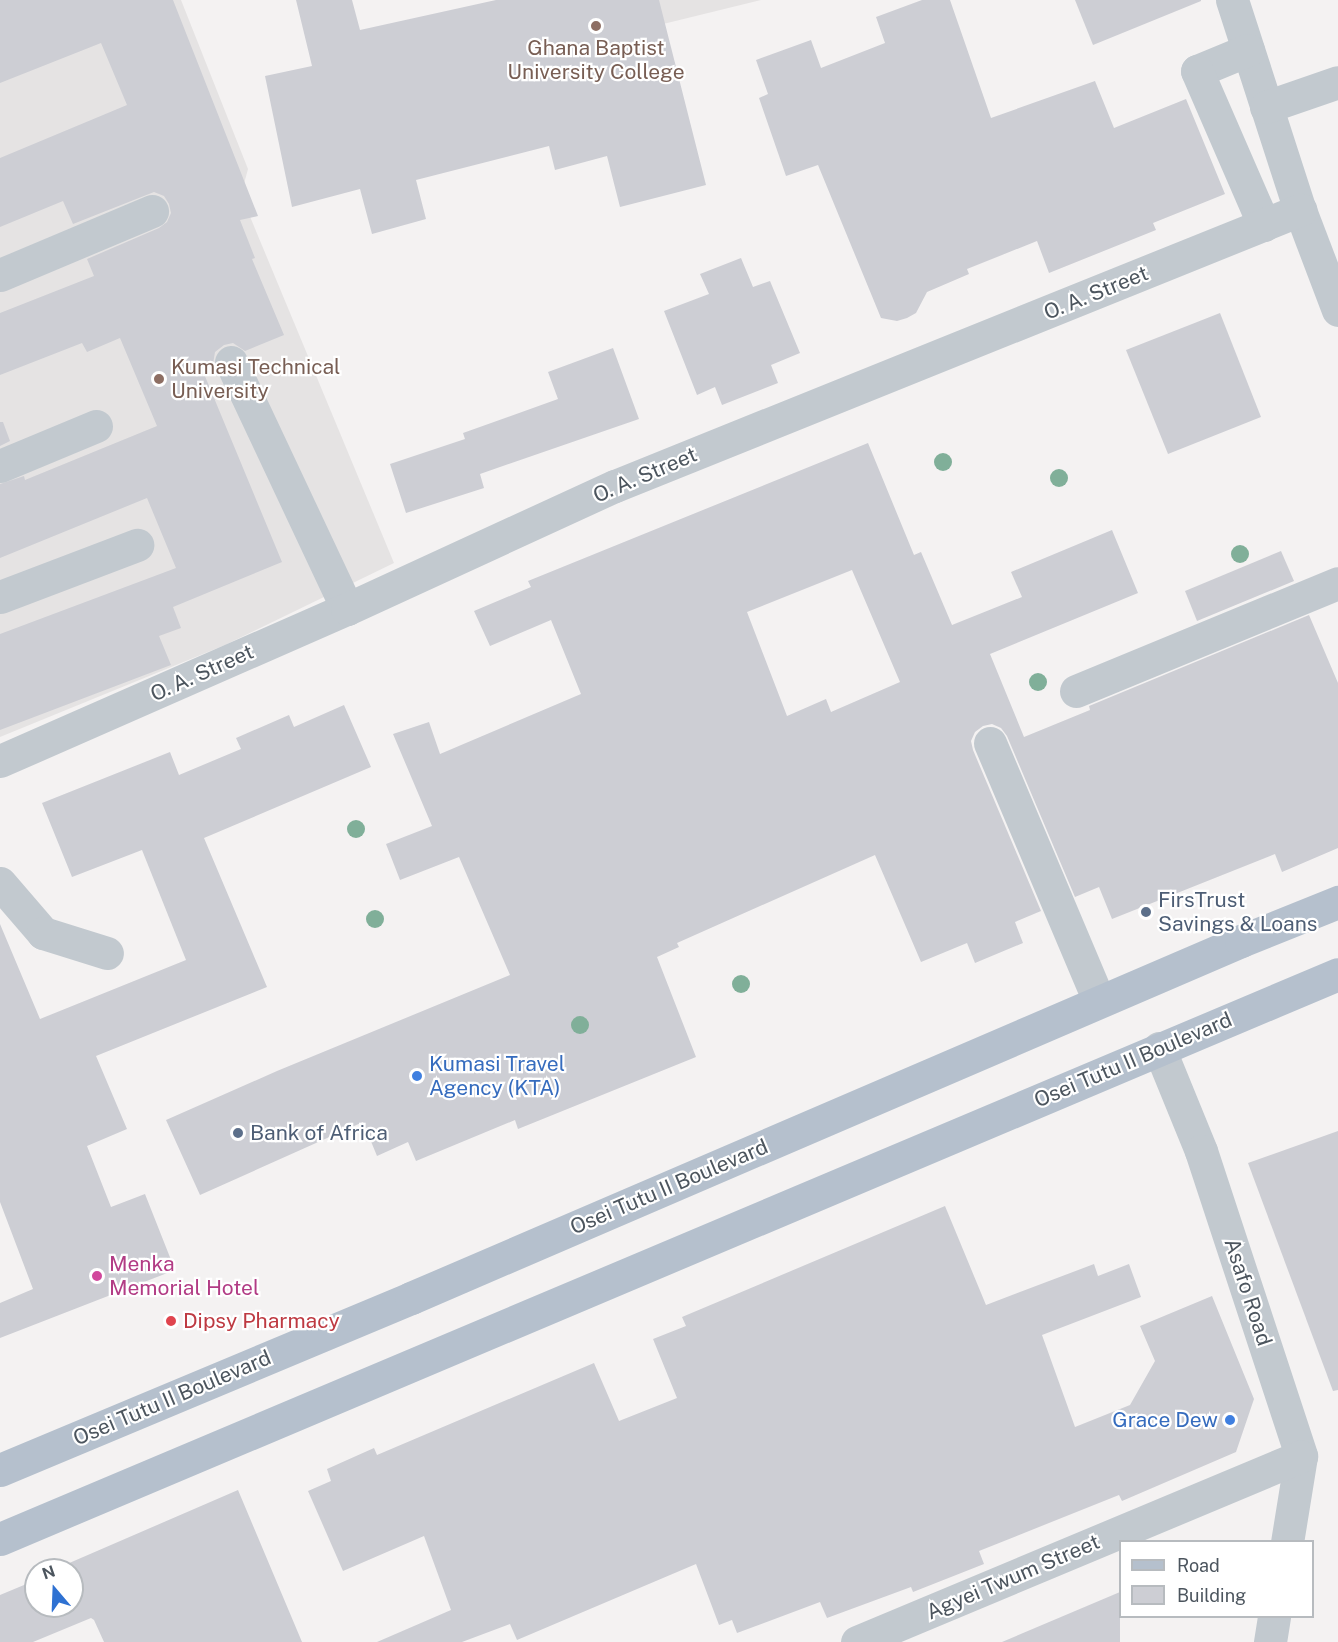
<!DOCTYPE html>
<html>
<head>
<meta charset="utf-8">
<style>
  body { margin:0 }
  #map { position:relative; width:1338px; height:1642px; overflow:hidden; background:#f4f2f2; font-family:"Public Sans",sans-serif }
  div>[style] { position:absolute }
  [style*='--x'] { left:calc(var(--x)*1px); top:calc(var(--y)*1px); width:calc(var(--w)*1px); rotate:calc(var(--a)*1deg) }
  .education>* { inset:0; background:#e5e3e3 }
  .building>* { inset:0; background:#cdced4 }
  .minor>* { height:33px; margin:-16.5px; padding:0 16.5px; transform-origin:16.5px; border-radius:16.5px; background:#c2c9cf }
  .major>* { height:33px; margin:-16.5px; padding:0 16.5px; transform-origin:16.5px; border-radius:16.5px; background:#b5c0cd }
  .trees>* { width:18px; height:18px; margin:-9px; border-radius:50%; background:#80af99 }
  .dots>* { width:16px; height:16px; translate:-50% -50%; box-sizing:border-box; border:3px solid #fff; border-radius:50% }
  span { translate:-50% -50%; white-space:nowrap; text-align:center; line-height:1.15; -webkit-text-stroke:4.5px #fff; paint-order:stroke }
  .education-label { font-size:21px; color:#785e54 }
  .left { translate:0 -50%; text-align:left }
  .street-label { font-size:21px; color:#4c555e }
  .service-label { font-size:21px; color:#4e5e75 }
  .shop-label { font-size:21px; color:#366cbe }
  .right { translate:-100% -50%; text-align:right }
  .hotel-label { font-size:21px; color:#b23c85 }
  .health-label { font-size:21px; color:#be3a42 }
  .legend { position:absolute; left:1119px; top:1540px; width:195px; height:78px; box-sizing:border-box; background:#fff; border:2px solid #b7bbbf; margin:0; padding:8px 10px; list-style:none; font-size:18px; color:#4c555e }
  .legend li { display:flex; align-items:center; gap:12px; height:30px }
  .legend b { width:30px; border:2px solid #b7bbbf }
  .north { position:absolute; left:24px; top:1558px; width:60px; height:60px; box-sizing:border-box; background:#fff; border:2px solid #b7bbbf; border-radius:50%; rotate:341deg; font-size:16px; font-weight:700; line-height:24px; text-align:center; color:#4c555e }
  .north::after { content:''; display:block; margin:auto; width:21px; height:27px; background:#2e71d2; clip-path:polygon(50% 0,100% 100%,50% 72%,0 100%) }
</style>
</head>
<body>
<div id="map">
  <div class="education">
    <i style="clip-path:polygon(0 0,181px 0,248px 169px,241px 195px,394px 563px,225px 645px,0 737px)"></i>
    <i style="clip-path:polygon(533px 0,761px 0,545px 53px)"></i>
  </div>
  <div class="building">
    <i style="clip-path:polygon(0 0,173px 0,258px 216px,240px 220px,255px 258px,252px 259px,284px 335px,245px 351px,233px 343px,224px 345px,215px 352px,213px 364px,202px 369px,282px 562px,173px 607px,181px 628px,159px 636px,171px 665px,0 730px,0 634px,176px 568px,147px 498px,0 558px,0 484px,24px 476px,25px 480px,157px 426px,120px 338px,87px 352px,82px 343px,0 375px,0 313px,94px 276px,87px 259px,159px 228px,167px 222px,171px 213px,169px 204px,164px 196px,154px 192px,73px 224px,63px 201px,0 227px,0 158px,127px 105px,101px 43px,0 83px)"></i>
    <i style="clip-path:polygon(296px 0,352px 0,360px 30px,496px 0,659px 0,706px 185px,620px 207px,607px 156px,555px 170px,549px 146px,416px 180px,426px 219px,372px 234px,360px 189px,292px 207px,265px 76px,312px 66px)"></i>
    <i style="clip-path:polygon(922px 0,950px 0,991px 118px,1095px 81px,1114px 128px,1186px 99px,1225px 194px,1153px 223px,1156px 230px,1049px 273px,1037px 241px,967px 269px,969px 274px,927px 292px,916px 313px,907px 318px,897px 321px,881px 318px,818px 165px,786px 176px,759px 98px,768px 94px,756px 60px,811px 40px,821px 68px,885px 43px,876px 17px)"></i>
    <i style="clip-path:polygon(1075px 0,1201px 0,1201px 1px,1093px 45px)"></i>
    <i style="clip-path:polygon(741px 258px,753px 287px,770px 281px,800px 353px,771px 365px,778px 383px,722px 405px,715px 387px,697px 395px,664px 311px,709px 294px,700px 274px)"></i>
    <i style="clip-path:polygon(1220px 313px,1261px 417px,1168px 454px,1126px 350px)"></i>
    <i style="clip-path:polygon(613px 348px,639px 419px,480px 474px,484px 488px,406px 513px,390px 464px,465px 439px,463px 433px,558px 399px,548px 372px)"></i>
    <i style="clip-path:polygon(0 422px,3px 422px,10px 441px,0 446px)"></i>
    <i style="clip-path:polygon(evenodd,868px 443px,914px 555px,921px 552px,952px 625px,1022px 597px,1011px 572px,1112px 530px,1138px 593px,990px 654px,1024px 737px,1090px 710px,1089px 706px,1309px 615px,1338px 683px,1338px 848px,1282px 872px,1275px 854px,1112px 919px,1099px 887px,1075px 897px,1007px 736px,1001px 728px,992px 724px,983px 726px,975px 732px,971px 741px,973px 750px,1041px 911px,1015px 922px,1023px 943px,975px 963px,967px 943px,921px 962px,875px 855px,677px 943px,679px 947px,657px 957px,696px 1057px,518px 1129px,515px 1120px,416px 1161px,408px 1142px,377px 1156px,363px 1122px,200px 1195px,166px 1120px,277px 1071px,510px 975px,459px 857px,400px 880px,386px 844px,432px 826px,393px 734px,429px 722px,440px 754px,581px 694px,551px 620px,490px 646px,474px 611px,531px 587px,528px 581px,868px 443px,852px 570px,900px 682px,831px 712px,826px 699px,787px 716px,747px 612px,852px 570px)"></i>
    <i style="clip-path:polygon(1281px 551px,1294px 581px,1197px 621px,1185px 591px)"></i>
    <i style="clip-path:polygon(344px 705px,371px 767px,204px 838px,267px 987px,96px 1056px,127px 1129px,87px 1146px,111px 1207px,145px 1194px,175px 1270px,0 1338px,0 1303px,33px 1289px,0 1202px,0 924px,40px 1019px,186px 960px,142px 850px,72px 877px,42px 803px,170px 752px,179px 775px,241px 749px,236px 738px,289px 715px,294px 727px)"></i>
    <i style="clip-path:polygon(1338px 1131px,1338px 1390px,1333px 1391px,1248px 1163px)"></i>
    <i style="clip-path:polygon(945px 1206px,986px 1305px,1094px 1264px,1098px 1276px,1129px 1264px,1141px 1297px,1042px 1335px,1075px 1427px,1130px 1405px,1155px 1361px,1140px 1326px,1212px 1296px,1254px 1399px,1236px 1452px,1122px 1501px,1119px 1495px,979px 1551px,984px 1564px,913px 1592px,911px 1587px,827px 1618px,820px 1602px,737px 1633px,732px 1620px,719px 1625px,696px 1564px,517px 1640px,510px 1624px,462px 1642px,377px 1642px,451px 1610px,424px 1536px,343px 1571px,308px 1491px,331px 1481px,327px 1469px,374px 1448px,377px 1455px,594px 1363px,619px 1421px,677px 1398px,653px 1339px,686px 1326px,682px 1317px)"></i>
    <i style="clip-path:polygon(238px 1490px,302px 1642px,104px 1642px,94px 1620px,91px 1618px,33px 1642px,0 1642px,0 1595px,36px 1580px,36px 1606px,72px 1606px,72px 1570px,60px 1570px,68px 1567px,67px 1564px)"></i>
    <i style="clip-path:polygon(1120px 1592px,1120px 1642px,1002px 1642px)"></i>
  </div>
  <div class="minor">
    <i style="--x:1232;--y:0;--w:221;--a:72.1"></i>
    <i style="--x:1300;--y:210;--w:107;--a:69.2"></i>
    <i style="--x:1248;--y:50;--w:55;--a:157.6"></i>
    <i style="--x:1197;--y:71;--w:168;--a:66.5"></i>
    <i style="--x:1266;--y:107;--w:76;--a:-19.1"></i>
    <i style="--x:0;--y:275;--w:165;--a:-22.8"></i>
    <i style="--x:231;--y:362;--w:273;--a:64.8"></i>
    <i style="--x:0;--y:466;--w:104;--a:-22.6"></i>
    <i style="--x:0;--y:597;--w:147;--a:-20.8"></i>
    <i style="--x:1076;--y:691;--w:283;--a:-22.4"></i>
    <i style="--x:990;--y:743;--w:280;--a:67.1"></i>
    <i style="--x:0;--y:761;--w:379;--a:-23.7"></i>
    <i style="--x:347;--y:609;--w:295;--a:-24.7"></i>
    <i style="--x:615;--y:486;--w:739;--a:-21.95"></i>
    <i style="--x:0;--y:883;--w:66;--a:49.3"></i>
    <i style="--x:43;--y:933;--w:67;--a:17.4"></i>
    <i style="--x:1159;--y:1048;--w:111;--a:67.8"></i>
    <i style="--x:1201;--y:1151;--w:321;--a:71.8"></i>
    <i style="--x:1301;--y:1456;--w:87;--a:99.2"></i>
    <i style="--x:857;--y:1642;--w:481;--a:-22.7"></i>
    <i style="--x:1270;--y:1642;--w:26;--a:-81"></i>
  </div>
  <div class="major">
    <i style="--x:0;--y:1470;--w:446;--a:-22.7"></i>
    <i style="--x:411;--y:1298;--w:904;--a:-23.27"></i>
    <i style="--x:1241;--y:941;--w:105;--a:-21.9"></i>
    <i style="--x:0;--y:1539;--w:1452;--a:-22.89"></i>
  </div>
  <div class="trees">
    <i style="left:943px;top:462px"></i>
    <i style="left:1059px;top:478px"></i>
    <i style="left:1240px;top:554px"></i>
    <i style="left:1038px;top:682px"></i>
    <i style="left:356px;top:829px"></i>
    <i style="left:375px;top:919px"></i>
    <i style="left:741px;top:984px"></i>
    <i style="left:580px;top:1025px"></i>
  </div>
  <div class="dots">
    <i style="left:596px;top:26px;background:#8d6e63"></i>
    <i style="left:159px;top:379px;background:#8d6e63"></i>
    <i style="left:1146px;top:912px;background:#5c6f8a"></i>
    <i style="left:417px;top:1076px;background:#3f7fe0"></i>
    <i style="left:238px;top:1133px;background:#5c6f8a"></i>
    <i style="left:97px;top:1276px;background:#d1479c"></i>
    <i style="left:171px;top:1321px;background:#e0444e"></i>
    <i style="left:1230px;top:1420px;background:#3f7fe0"></i>
  </div>
  <div class="education-label">
    <span style="left:596px;top:60px">Ghana Baptist<br>University College</span>
    <span class="left" style="left:171px;top:379px">Kumasi Technical<br>University</span>
  </div>
  <div class="street-label">
    <span style="left:1096px;top:293px;rotate:-22deg">O. A. Street</span>
    <span style="left:645px;top:475px;rotate:-23deg">O. A. Street</span>
    <span style="left:202px;top:673px;rotate:-24deg">O. A. Street</span>
    <span style="left:1133px;top:1060px;rotate:-23deg">Osei Tutu II Boulevard</span>
    <span style="left:669px;top:1187px;rotate:-23deg">Osei Tutu II Boulevard</span>
    <span style="left:1248px;top:1292px;rotate:72deg">Asafo Road</span>
    <span style="left:172px;top:1398px;rotate:-23deg">Osei Tutu II Boulevard</span>
    <span style="left:1013px;top:1577px;rotate:-23deg">Agyei Twum Street</span>
  </div>
  <div class="service-label">
    <span class="left" style="left:1158px;top:912px">FirsTrust<br>Savings &amp; Loans</span>
    <span class="left" style="left:250px;top:1133px">Bank of Africa</span>
  </div>
  <div class="shop-label">
    <span class="left" style="left:429px;top:1076px">Kumasi Travel<br>Agency (KTA)</span>
    <span class="right" style="left:1218px;top:1420px">Grace Dew</span>
  </div>
  <div class="hotel-label">
    <span class="left" style="left:109px;top:1276px">Menka<br>Memorial Hotel</span>
  </div>
  <div class="health-label">
    <span class="left" style="left:183px;top:1321px">Dipsy Pharmacy</span>
  </div>
  <ul class="legend">
  <li><b style="height:8px;background:#b5c0cd"></b>Road</li>
  <li><b style="height:16px;background:#cdced4"></b>Building</li>
  </ul>
  <div class="north">N</div>
</div>
</body>
</html>
